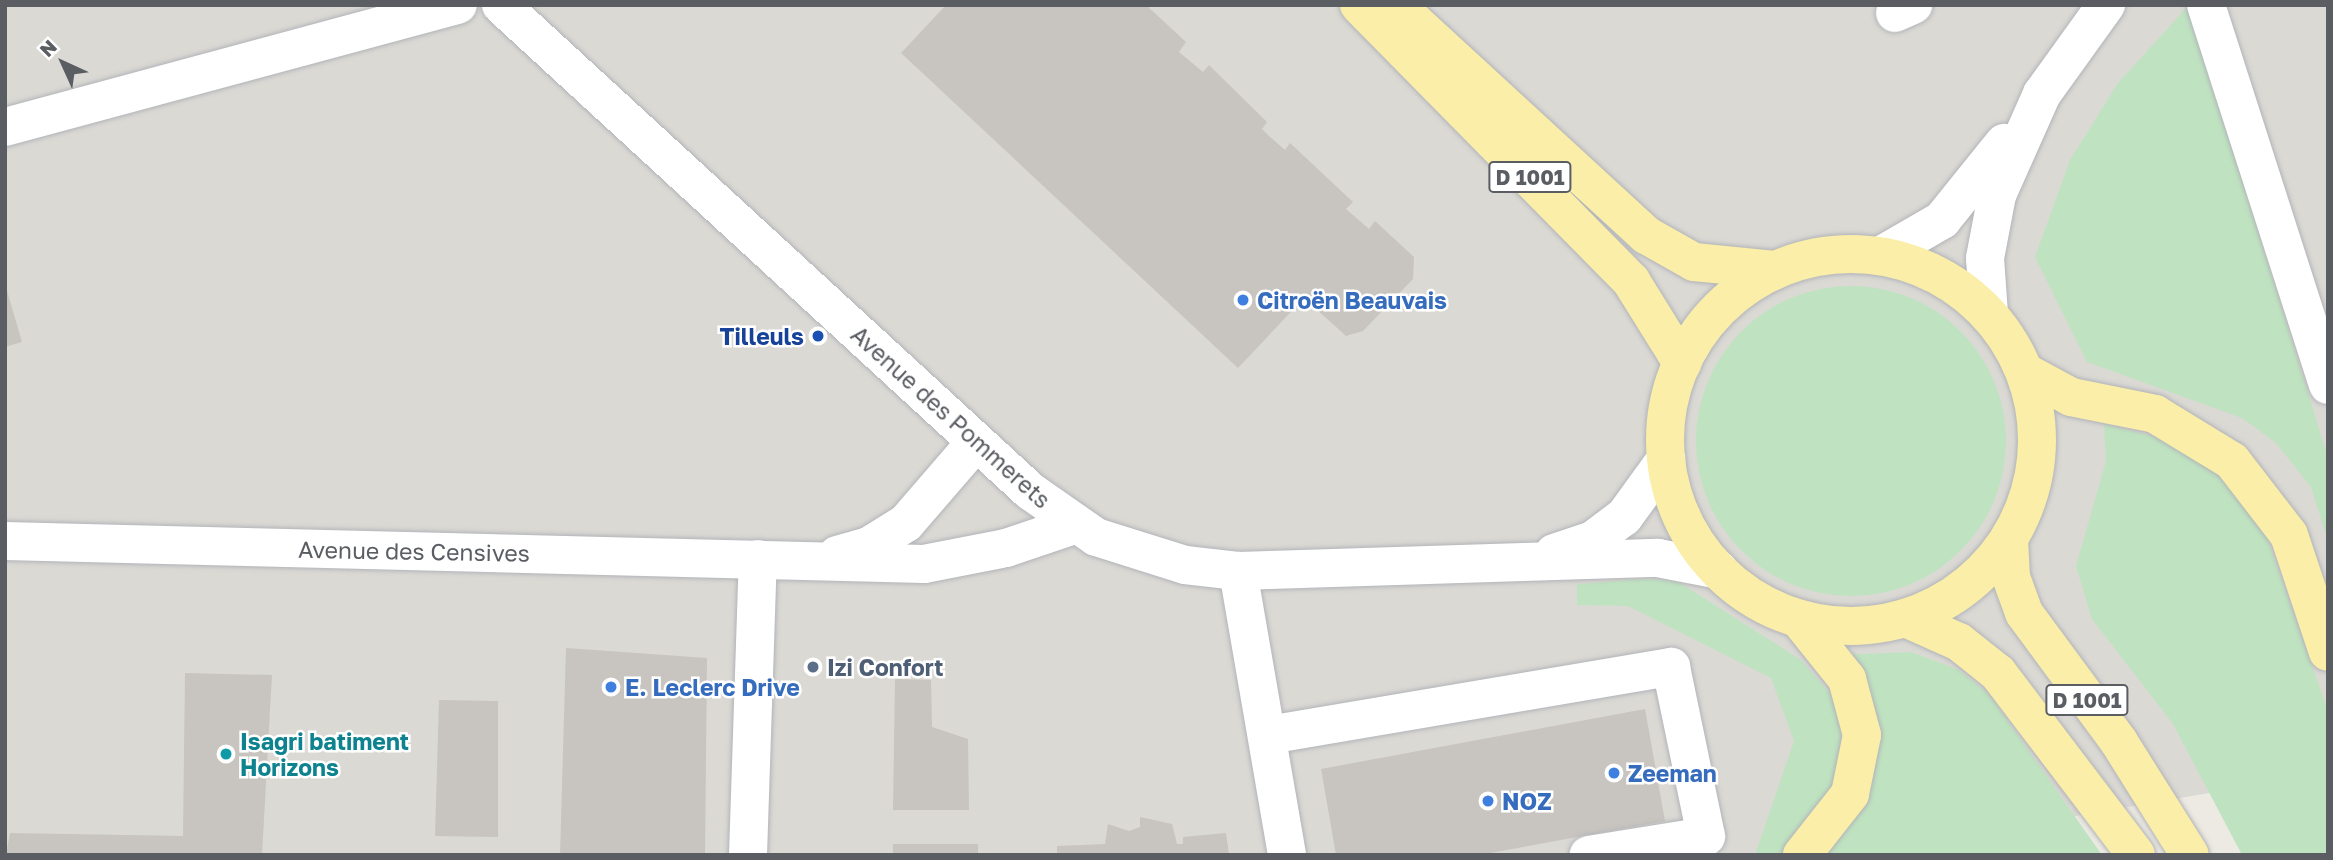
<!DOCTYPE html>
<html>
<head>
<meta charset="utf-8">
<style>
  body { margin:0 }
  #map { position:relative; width:2333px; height:860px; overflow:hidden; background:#eceae2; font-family:"Golos Text",sans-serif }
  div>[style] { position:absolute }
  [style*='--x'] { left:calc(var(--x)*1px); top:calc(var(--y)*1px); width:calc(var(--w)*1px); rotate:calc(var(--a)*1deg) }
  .industrial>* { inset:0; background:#dbd9d4 }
  .green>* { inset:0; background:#bfe3c0 }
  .round { border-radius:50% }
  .building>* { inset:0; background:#c8c4bf }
  .roads { filter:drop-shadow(0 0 2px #b2b4b9) drop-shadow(0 0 2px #b2b4b9) }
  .minor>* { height:38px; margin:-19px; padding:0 19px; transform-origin:19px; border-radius:19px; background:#fff }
  .major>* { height:38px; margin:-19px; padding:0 19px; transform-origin:19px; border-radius:19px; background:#faeea9 }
  .major>.ring { margin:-19px; padding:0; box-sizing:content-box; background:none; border:38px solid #faeea9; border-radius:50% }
  .dots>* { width:19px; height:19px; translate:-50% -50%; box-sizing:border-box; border:4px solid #fff; border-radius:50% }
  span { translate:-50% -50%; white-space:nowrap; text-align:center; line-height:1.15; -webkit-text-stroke:5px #fff; paint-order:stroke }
  .shield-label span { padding:2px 5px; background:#fff; border:2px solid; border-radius:5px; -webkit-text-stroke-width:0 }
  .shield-label { font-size:21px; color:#5a5d62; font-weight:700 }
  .shop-label { font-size:23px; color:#366cbe; font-weight:700 }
  .left { translate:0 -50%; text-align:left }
  .transit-label { font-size:23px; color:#164399; font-weight:700 }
  .right { translate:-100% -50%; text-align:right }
  .street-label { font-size:23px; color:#5a5d62 }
  .service-label { font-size:23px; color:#4e5e75; font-weight:700 }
  .culture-label { font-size:23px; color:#0d838f; font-weight:700 }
  .frame { position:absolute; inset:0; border:7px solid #5a5d62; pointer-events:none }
  .north { position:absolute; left:28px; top:28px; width:70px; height:70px; -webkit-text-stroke:5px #fff; paint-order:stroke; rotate:315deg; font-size:19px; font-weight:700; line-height:28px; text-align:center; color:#5a5d62 }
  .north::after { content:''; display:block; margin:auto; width:24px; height:32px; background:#5a5d62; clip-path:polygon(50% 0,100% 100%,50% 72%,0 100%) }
</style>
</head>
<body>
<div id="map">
  <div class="industrial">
    <i style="clip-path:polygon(5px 5px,2328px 5px,2328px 797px,2232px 789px,1848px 855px,5px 855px)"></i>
  </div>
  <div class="green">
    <i style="clip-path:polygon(2189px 5px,2328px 458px,2328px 541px,2311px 487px,2275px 442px,2242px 418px,2087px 362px,2035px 257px,2070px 160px,2118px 83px)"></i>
    <i class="round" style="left:1696px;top:286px;width:310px;height:310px"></i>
    <i style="clip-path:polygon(2104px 424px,2181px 443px,2221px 471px,2266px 535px,2328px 711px,2328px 855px,2242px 855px,2173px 724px,2092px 619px,2076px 566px,2106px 461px)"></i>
    <i style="clip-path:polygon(1643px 579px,1677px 581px,1801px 660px,1843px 709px,1848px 744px,1838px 784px,1794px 855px,1755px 855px,1794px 741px,1771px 678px,1628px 606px,1577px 605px,1577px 584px)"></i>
    <i style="clip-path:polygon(1911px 652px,1957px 669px,1988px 693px,2102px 855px,1820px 855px,1854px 813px,1842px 655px)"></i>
  </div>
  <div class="building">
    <i style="clip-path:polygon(946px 5px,1146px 5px,1186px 42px,1179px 52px,1203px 72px,1209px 65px,1267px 122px,1262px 129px,1268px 135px,1285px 150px,1290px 143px,1353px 202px,1346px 209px,1369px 229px,1375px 221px,1414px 257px,1413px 279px,1363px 331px,1346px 336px,1304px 298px,1238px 368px,901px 53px)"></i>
    <i style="clip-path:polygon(5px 284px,22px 342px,5px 347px)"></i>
    <i style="clip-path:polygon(566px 648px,707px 658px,705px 855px,560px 855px)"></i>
    <i style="clip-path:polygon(185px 673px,272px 675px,262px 855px,6px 855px,10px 833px,183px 836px)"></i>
    <i style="clip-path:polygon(895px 679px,931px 680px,932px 727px,968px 739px,969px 810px,893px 810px)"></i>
    <i style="clip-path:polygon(439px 700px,498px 701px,498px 837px,435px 836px)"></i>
    <i style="clip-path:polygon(1645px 709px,1665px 821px,1479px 855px,1336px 855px,1321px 769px)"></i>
    <i style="clip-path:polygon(1140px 817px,1172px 824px,1177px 844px,1183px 844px,1183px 837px,1226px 833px,1229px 855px,1057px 855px,1057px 846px,1105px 844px,1108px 824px,1129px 831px,1140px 827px)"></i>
    <i style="clip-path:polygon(893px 844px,978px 844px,978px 855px,893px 855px)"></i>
  </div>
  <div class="roads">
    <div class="minor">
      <i style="--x:501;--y:5;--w:718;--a:42.57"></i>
      <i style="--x:1030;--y:491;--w:80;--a:34.9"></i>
      <i style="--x:1096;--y:537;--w:93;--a:17.5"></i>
      <i style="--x:1185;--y:565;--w:53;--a:6.5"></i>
      <i style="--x:1238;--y:571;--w:420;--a:-1.8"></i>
      <i style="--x:1658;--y:558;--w:62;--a:11.1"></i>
      <i style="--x:2206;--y:5;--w:399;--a:72.2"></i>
      <i style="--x:1895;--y:13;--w:20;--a:-24"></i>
      <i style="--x:5;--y:127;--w:469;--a:-15.1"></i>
      <i style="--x:1880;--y:256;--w:72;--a:-30.1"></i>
      <i style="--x:1942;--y:220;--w:99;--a:-51.2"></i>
      <i style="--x:1989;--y:314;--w:56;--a:-94.1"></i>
      <i style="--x:1985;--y:258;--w:64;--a:-79.2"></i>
      <i style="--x:1997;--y:195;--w:111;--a:-66"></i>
      <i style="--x:2042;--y:94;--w:110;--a:-54.3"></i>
      <i style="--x:5;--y:541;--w:919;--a:1.43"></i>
      <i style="--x:924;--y:564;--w:84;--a:-11"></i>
      <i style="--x:1006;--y:548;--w:72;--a:-18.7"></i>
      <i style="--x:1554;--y:553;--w:41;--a:-18.4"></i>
      <i style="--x:1593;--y:540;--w:39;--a:-37"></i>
      <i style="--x:1624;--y:517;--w:72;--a:-54.1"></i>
      <i style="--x:837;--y:555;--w:33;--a:-16"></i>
      <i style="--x:869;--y:546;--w:44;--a:-31.9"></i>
      <i style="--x:906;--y:523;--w:107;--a:-49.2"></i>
      <i style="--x:1238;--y:571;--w:288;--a:80.2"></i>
      <i style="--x:1268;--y:735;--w:409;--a:-9.6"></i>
      <i style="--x:1671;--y:667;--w:173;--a:78.3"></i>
      <i style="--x:1706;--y:836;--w:119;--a:170.8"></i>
      <i style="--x:748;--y:855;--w:296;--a:-88.1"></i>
    </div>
    <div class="major">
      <i style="--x:1359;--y:5;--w:388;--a:45.4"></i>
      <i style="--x:1631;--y:281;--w:97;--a:58.1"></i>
      <i style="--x:1396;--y:5;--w:340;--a:42.6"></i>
      <i style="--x:1646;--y:235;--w:55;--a:29.4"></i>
      <i style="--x:1694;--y:262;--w:81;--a:5.6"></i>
      <i class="ring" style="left:1665px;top:254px;width:334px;height:334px"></i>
      <i style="--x:2025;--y:372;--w:52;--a:28.5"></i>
      <i style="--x:2071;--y:397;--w:86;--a:11.4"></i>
      <i style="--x:2155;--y:414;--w:90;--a:31.4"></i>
      <i style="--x:2232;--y:461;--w:93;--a:52.4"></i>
      <i style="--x:2289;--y:535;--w:123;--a:71.6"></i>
      <i style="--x:2009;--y:539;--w:38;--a:87"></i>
      <i style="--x:2011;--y:577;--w:38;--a:70"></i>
      <i style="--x:2024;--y:613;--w:160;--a:53.6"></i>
      <i style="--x:2119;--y:742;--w:133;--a:57.9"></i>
      <i style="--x:1905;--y:618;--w:59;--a:24"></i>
      <i style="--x:1959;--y:642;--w:50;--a:38.5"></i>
      <i style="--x:1998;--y:673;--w:228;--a:52.8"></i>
      <i style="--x:1799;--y:619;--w:77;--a:51.3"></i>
      <i style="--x:1847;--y:679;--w:58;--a:75"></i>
      <i style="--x:1862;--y:735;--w:60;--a:101.5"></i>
      <i style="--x:1850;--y:794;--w:78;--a:128.2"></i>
    </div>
  </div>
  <div class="dots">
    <i style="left:1243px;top:300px;background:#3f7fe0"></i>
    <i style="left:818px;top:336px;background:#1a4fb4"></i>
    <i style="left:813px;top:667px;background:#5c6f8a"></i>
    <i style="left:611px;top:687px;background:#3f7fe0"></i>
    <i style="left:226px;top:754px;background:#0f9aa8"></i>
    <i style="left:1614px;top:773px;background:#3f7fe0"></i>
    <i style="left:1488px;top:801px;background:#3f7fe0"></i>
  </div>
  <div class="shield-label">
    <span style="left:1530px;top:177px">D 1001</span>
    <span style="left:2087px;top:700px">D 1001</span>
  </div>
  <div class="shop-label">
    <span class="left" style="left:1257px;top:300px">Citroën Beauvais</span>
    <span class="left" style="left:625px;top:687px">E. Leclerc Drive</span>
    <span class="left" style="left:1628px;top:773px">Zeeman</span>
    <span class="left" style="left:1502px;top:801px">NOZ</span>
  </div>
  <div class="transit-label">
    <span class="right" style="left:804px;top:336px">Tilleuls</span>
  </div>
  <div class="street-label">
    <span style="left:951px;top:417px;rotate:42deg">Avenue des Pommerets</span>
    <span style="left:414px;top:551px;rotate:1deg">Avenue des Censives</span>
  </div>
  <div class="service-label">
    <span class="left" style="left:827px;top:667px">Izi Confort</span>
  </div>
  <div class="culture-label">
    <span class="left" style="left:240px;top:754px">Isagri batiment<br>Horizons</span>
  </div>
  <div class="frame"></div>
  <div class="north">N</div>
</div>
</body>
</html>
